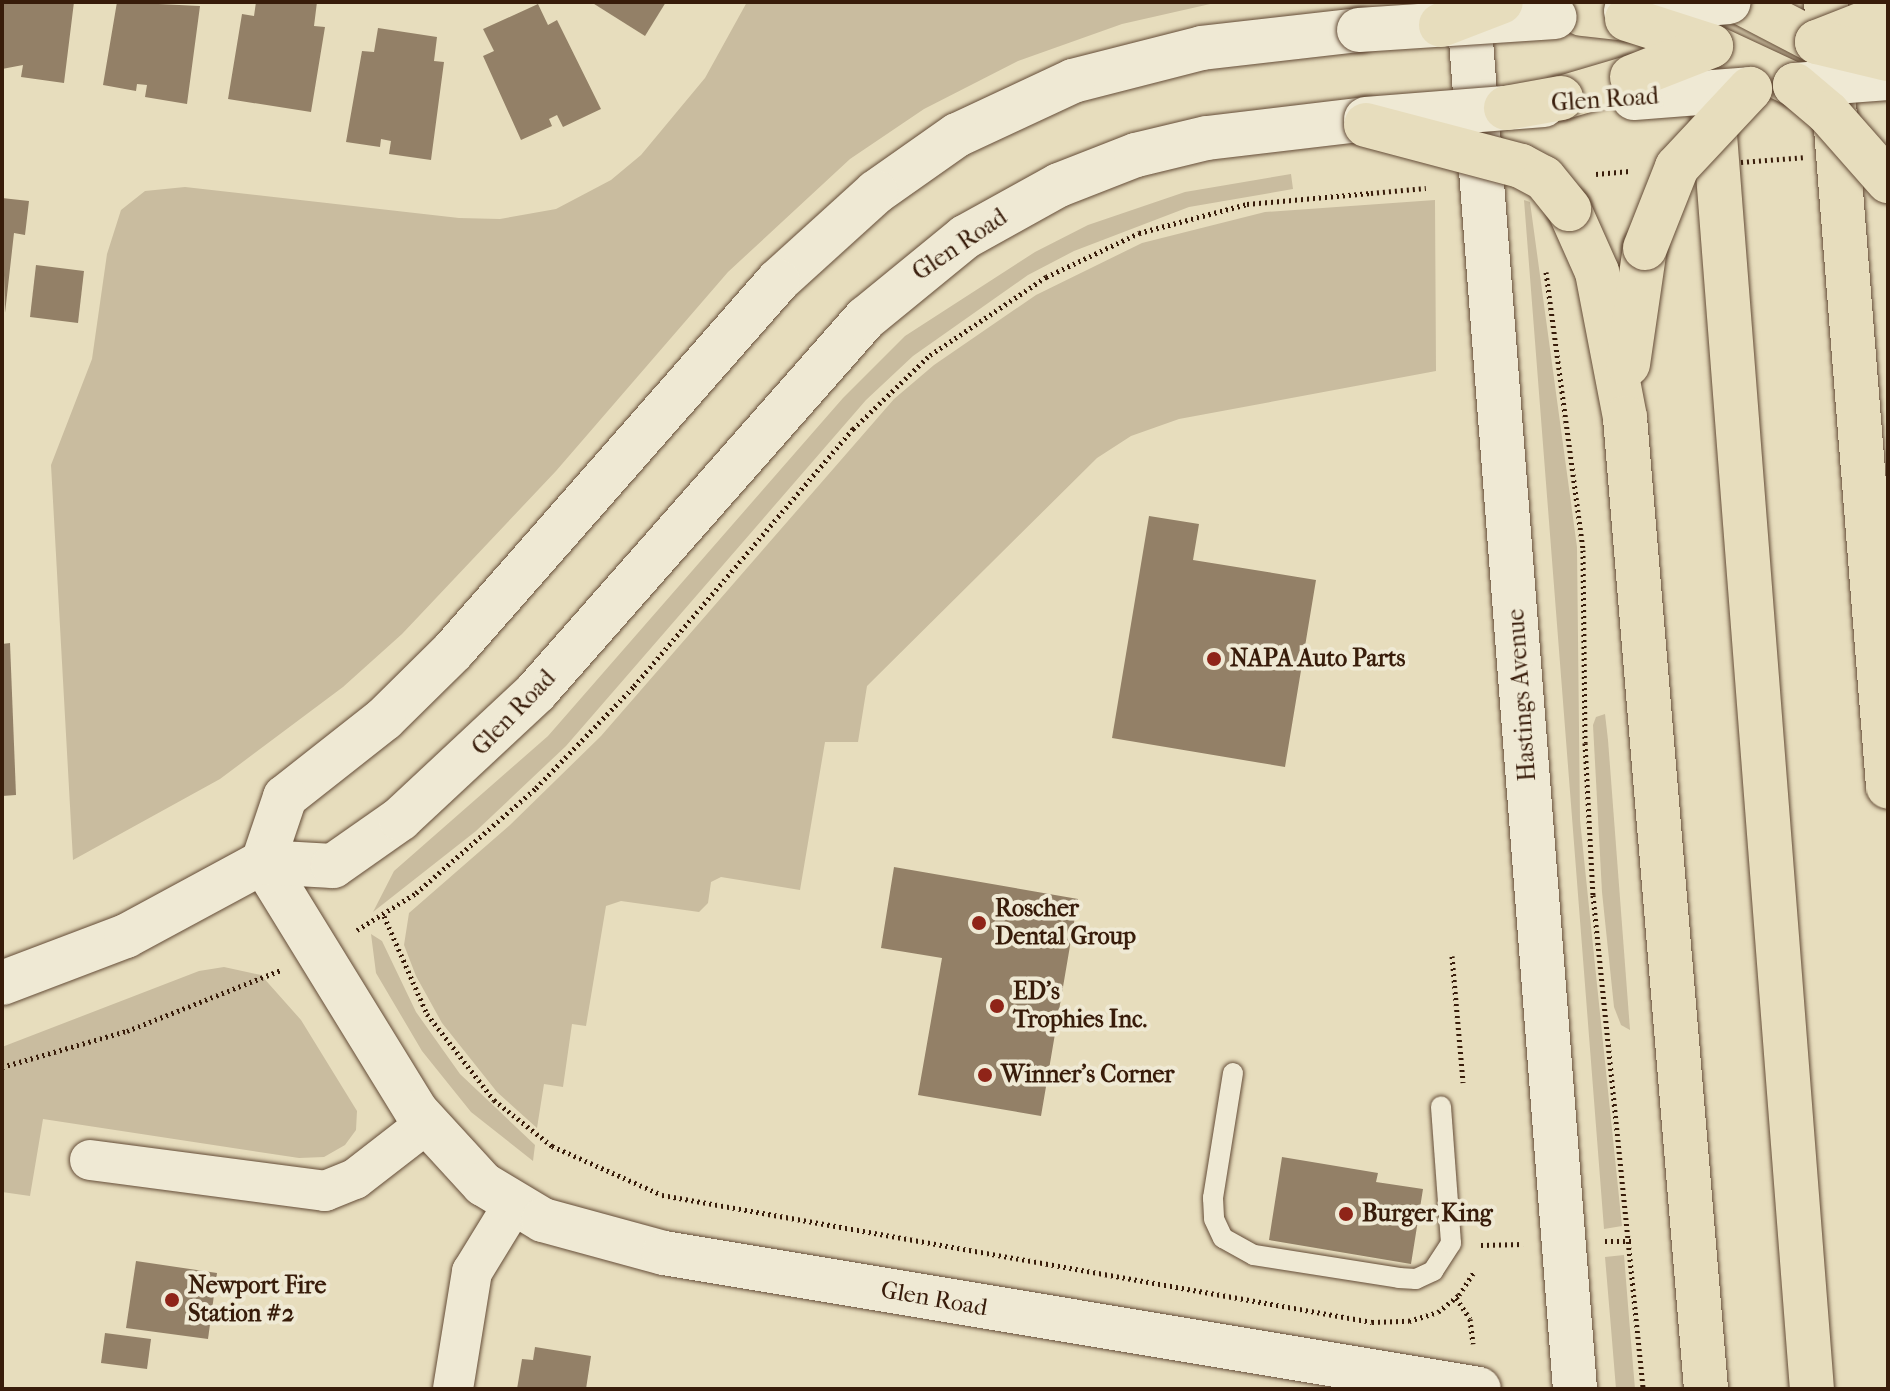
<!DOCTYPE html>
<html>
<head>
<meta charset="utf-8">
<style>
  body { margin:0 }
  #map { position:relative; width:1890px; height:1391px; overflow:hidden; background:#e7ddbd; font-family:"IM FELL French Canon",serif }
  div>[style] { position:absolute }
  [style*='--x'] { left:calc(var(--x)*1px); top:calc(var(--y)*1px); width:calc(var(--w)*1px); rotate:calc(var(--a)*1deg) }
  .green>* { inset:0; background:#c9bc9f }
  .building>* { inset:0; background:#938067 }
  .path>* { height:5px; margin-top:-2.5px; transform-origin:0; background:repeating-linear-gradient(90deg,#381c0a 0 2px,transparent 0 6px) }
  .roads { filter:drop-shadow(0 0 2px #644c37) drop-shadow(0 0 2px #644c37) }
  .service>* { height:20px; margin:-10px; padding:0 10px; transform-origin:10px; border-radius:10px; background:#efe9d4 }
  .minor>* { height:40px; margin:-20px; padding:0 20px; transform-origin:20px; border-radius:20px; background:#efe9d4 }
  .tertiary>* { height:44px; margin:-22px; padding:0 22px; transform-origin:22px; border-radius:22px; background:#efe9d4 }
  .motorway>* { height:44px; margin:-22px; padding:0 22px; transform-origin:22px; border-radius:22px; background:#e7ddbd }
  .path-bridge>* { height:5px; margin-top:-2.5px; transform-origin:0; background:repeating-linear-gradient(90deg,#381c0a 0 2px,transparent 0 6px) }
  .bridges { filter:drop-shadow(0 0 2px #644c37) drop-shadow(0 0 2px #644c37) }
  .tertiary-bridge>* { height:44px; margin:-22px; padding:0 22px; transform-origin:22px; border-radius:22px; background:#efe9d4 }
  .motorway-bridge>* { height:44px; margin:-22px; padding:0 22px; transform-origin:22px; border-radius:22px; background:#e7ddbd }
  .dots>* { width:22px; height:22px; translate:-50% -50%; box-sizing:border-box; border:4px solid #efe9d4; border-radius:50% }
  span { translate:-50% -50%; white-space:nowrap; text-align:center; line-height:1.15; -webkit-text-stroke:8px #efe9d4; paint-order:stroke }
  .street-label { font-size:24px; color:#381c0a }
  .poi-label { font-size:24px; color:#381c0a; font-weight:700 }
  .left { translate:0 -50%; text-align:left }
  .frame { position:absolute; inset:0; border:4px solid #381c0a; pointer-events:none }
</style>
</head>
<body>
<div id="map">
  <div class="green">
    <i style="clip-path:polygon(747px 2px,1219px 2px,1122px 24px,1018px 61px,924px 109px,850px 159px,728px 272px,556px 471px,402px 634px,343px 687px,220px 779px,73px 860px,51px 465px,92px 359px,107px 254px,121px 210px,145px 191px,185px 187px,459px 218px,500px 219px,556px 209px,611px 180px,641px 155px,705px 78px)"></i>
    <i style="clip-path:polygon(1291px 174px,1293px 189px,1189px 207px,1074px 251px,1028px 275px,913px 356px,866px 400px,566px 746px,476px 831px,373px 912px,394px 871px,548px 736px,843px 398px,905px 336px,1035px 252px,1088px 225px,1185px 192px)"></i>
    <i style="clip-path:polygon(1435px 200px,1436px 371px,1179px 419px,1131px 436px,1097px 458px,867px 686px,858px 742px,825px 742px,800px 890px,721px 877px,711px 882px,708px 903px,699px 912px,621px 901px,606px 906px,586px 1026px,572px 1024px,563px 1087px,544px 1084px,537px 1128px,497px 1092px,442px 1023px,416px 976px,404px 945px,409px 913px,510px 825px,601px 736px,894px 399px,934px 365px,1036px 295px,1142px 243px,1265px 212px)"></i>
    <i style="clip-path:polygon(1524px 200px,1530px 202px,1577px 547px,1580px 820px,1622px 1226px,1604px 1229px)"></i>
    <i style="clip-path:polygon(1605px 714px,1608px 740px,1630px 1030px,1621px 1025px,1614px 1007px,1602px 892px,1593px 725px,1596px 717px)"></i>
    <i style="clip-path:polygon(371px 934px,382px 941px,416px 1012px,460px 1074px,535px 1145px,533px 1161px,471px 1112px,422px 1051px,376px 973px)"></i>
    <i style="clip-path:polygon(224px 967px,261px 975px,301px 1020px,357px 1111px,356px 1130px,345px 1145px,324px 1157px,299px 1158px,43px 1119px,30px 1196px,2px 1192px,2px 1047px,199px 971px)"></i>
    <i style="clip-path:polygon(1624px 1255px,1629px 1318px,1635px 1389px,1616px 1389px,1611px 1328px,1605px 1257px)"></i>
  </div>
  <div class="building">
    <i style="clip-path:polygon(2px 2px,74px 2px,64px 83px,21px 77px,23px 65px,2px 69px)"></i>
    <i style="clip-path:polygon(117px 2px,200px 6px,187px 104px,145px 97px,147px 85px,137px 84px,136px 91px,103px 85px)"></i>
    <i style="clip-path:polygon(256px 2px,317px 2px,314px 26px,325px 27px,311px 112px,228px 99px,242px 14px,254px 16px)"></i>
    <i style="clip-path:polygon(591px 2px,666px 2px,645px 36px)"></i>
    <i style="clip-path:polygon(538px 4px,548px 25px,557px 20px,601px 109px,563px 127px,557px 115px,549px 119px,552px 126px,521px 140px,483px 56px,494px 51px,483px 29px)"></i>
    <i style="clip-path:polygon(378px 28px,437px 37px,434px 61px,444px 62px,431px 160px,389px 154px,391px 141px,381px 139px,380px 147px,346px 142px,362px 51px,374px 52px)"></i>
    <i style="clip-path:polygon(2px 198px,29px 201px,25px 235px,14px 233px,5px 313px)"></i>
    <i style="clip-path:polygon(36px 265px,84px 271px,78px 323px,30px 317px)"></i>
    <i style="clip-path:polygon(1149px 516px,1199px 524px,1193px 560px,1316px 580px,1285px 767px,1112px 738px)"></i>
    <i style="clip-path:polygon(10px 643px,16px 795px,2px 796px,2px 644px)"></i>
    <i style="clip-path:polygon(894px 867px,1078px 899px,1041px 1116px,918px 1095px,942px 958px,881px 948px)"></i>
    <i style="clip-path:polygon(1282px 1157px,1378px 1173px,1376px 1182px,1423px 1189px,1411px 1264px,1269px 1240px)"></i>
    <i style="clip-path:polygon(136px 1261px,217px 1273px,208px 1339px,126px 1328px)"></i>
    <i style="clip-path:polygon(105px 1333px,151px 1339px,147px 1369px,101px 1363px)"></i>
    <i style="clip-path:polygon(535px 1347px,591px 1356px,586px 1389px,517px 1389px,522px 1359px,533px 1360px)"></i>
  </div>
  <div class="path">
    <i style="--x:1596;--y:174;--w:34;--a:-5"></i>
    <i style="--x:1546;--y:272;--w:280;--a:82.4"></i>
    <i style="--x:1583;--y:550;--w:193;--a:89.4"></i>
    <i style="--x:1585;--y:743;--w:152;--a:87"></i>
    <i style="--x:1593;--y:895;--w:497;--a:84.2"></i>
    <i style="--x:384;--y:916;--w:107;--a:66.3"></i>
    <i style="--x:427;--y:1014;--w:109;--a:52.1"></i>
    <i style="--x:494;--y:1100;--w:74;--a:38.4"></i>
    <i style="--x:552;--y:1146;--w:120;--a:24"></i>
    <i style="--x:662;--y:1195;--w:721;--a:10.14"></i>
    <i style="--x:1372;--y:1322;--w:37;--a:-2"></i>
    <i style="--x:1409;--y:1321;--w:30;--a:-17"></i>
    <i style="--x:1438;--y:1312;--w:27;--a:-39"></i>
    <i style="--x:1459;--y:1295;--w:27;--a:-57"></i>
    <i style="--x:357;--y:930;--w:70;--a:-32.1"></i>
    <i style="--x:416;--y:893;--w:159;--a:-41.2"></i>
    <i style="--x:536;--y:788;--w:141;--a:-46.1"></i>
    <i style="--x:634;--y:686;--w:338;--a:-49.6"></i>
    <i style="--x:853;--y:429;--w:107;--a:-43.9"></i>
    <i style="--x:930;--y:355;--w:140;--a:-33.9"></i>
    <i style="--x:1046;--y:277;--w:103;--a:-25.3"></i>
    <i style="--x:1139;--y:233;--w:112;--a:-15"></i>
    <i style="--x:1247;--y:204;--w:124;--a:-5.1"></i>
    <i style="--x:1452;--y:956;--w:127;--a:85"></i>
    <i style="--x:2;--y:1067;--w:130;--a:-16.1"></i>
    <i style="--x:127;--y:1031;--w:166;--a:-21.6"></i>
    <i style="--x:1605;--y:1241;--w:27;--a:0"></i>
    <i style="--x:1481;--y:1245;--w:42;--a:-1.4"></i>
    <i style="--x:1456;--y:1298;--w:25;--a:56"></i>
    <i style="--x:1470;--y:1319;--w:25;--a:83"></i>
  </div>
  <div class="roads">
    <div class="service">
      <i style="--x:1233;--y:1073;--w:127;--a:99.1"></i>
      <i style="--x:1213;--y:1198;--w:21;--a:87"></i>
      <i style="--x:1214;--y:1219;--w:21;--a:65"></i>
      <i style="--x:1223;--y:1238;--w:35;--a:29"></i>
      <i style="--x:1254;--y:1255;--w:147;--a:9"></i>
      <i style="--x:1399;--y:1278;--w:17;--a:3"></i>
      <i style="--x:1416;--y:1279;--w:19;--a:-25"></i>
      <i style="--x:1433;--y:1271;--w:33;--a:-57"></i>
      <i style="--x:1451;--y:1243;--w:137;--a:-94.2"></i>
    </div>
    <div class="minor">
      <i style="--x:90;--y:1160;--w:237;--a:7.5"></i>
      <i style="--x:325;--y:1191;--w:32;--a:-22"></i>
      <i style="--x:355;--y:1179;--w:90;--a:-37.8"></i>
      <i style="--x:453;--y:1389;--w:119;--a:-80.8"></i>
      <i style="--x:472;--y:1272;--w:79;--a:-58.5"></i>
    </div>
    <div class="tertiary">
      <i style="--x:1468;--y:2;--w:1391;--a:85.59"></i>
      <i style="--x:1359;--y:30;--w:158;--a:173.5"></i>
      <i style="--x:1202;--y:48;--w:133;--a:165.7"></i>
      <i style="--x:1073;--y:81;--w:128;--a:155"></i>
      <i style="--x:957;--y:135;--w:99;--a:144.9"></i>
      <i style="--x:876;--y:192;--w:132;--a:137.8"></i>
      <i style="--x:778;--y:281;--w:492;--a:131.3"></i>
      <i style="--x:453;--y:651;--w:97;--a:135.4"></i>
      <i style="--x:384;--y:719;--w:126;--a:141.8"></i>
      <i style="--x:285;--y:797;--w:69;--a:108.7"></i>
      <i style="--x:263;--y:862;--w:294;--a:58.4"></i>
      <i style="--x:417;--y:1112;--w:98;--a:47.5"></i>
      <i style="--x:483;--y:1184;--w:70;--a:31"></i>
      <i style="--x:543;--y:1220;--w:125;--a:15.3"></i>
      <i style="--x:664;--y:1253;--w:826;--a:9.47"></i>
      <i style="--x:2;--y:983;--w:133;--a:-20.8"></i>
      <i style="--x:126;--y:936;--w:156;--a:-28.4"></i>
      <i style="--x:263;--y:862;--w:70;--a:3.3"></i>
      <i style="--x:333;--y:866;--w:82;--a:-35"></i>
      <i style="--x:400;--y:819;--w:186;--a:-43"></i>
      <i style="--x:536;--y:692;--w:499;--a:-48.6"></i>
      <i style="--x:866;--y:318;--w:128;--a:-39.3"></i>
      <i style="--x:965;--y:237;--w:107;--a:-29"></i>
      <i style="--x:1059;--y:185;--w:83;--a:-21.3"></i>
      <i style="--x:1136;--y:155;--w:73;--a:-13.5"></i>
      <i style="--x:1207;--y:138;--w:160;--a:-6.8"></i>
    </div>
    <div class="motorway">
      <i style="--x:1740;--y:2;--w:87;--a:27.5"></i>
      <i style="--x:1826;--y:2;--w:787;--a:85.48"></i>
      <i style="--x:1582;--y:14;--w:45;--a:6.3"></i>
      <i style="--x:1711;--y:46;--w:93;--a:24.9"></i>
      <i style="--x:1712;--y:96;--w:1297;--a:85.58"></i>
      <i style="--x:1561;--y:98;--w:74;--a:-16.5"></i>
      <i style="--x:1569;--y:209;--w:69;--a:66"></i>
      <i style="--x:1597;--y:272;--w:149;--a:79.1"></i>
      <i style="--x:1625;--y:418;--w:974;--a:85.23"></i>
      <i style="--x:1628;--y:364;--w:117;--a:-81.7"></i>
    </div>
  </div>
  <div class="path-bridge">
    <i style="--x:1741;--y:162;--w:66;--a:-4.3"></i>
    <i style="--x:1371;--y:193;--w:55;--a:-5.2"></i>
  </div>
  <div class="bridges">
    <div class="tertiary-bridge">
      <i style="--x:1626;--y:11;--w:103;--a:-5"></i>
      <i style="--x:1359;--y:30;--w:196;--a:-3.8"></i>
      <i style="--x:1795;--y:85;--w:93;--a:-4.3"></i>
      <i style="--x:1634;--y:98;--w:116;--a:-4.4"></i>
      <i style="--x:1366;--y:119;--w:178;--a:-4.5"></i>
    </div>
    <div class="motorway-bridge">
      <i style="--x:1627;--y:19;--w:88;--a:17.8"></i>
      <i style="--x:1441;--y:25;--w:64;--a:-21"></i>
      <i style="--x:1817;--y:42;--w:76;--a:-21.5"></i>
      <i style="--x:1817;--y:42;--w:73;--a:13.5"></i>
      <i style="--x:1632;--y:77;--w:85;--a:-21.4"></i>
      <i style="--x:1795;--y:85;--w:43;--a:40.3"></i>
      <i style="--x:1828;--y:113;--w:91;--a:48.6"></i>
      <i style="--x:1506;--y:108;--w:56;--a:-10.3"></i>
      <i style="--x:1366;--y:125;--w:160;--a:14.8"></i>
      <i style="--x:1521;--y:166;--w:26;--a:28"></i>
      <i style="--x:1544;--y:178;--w:40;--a:51"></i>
      <i style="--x:1645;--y:248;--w:87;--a:-68.4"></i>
      <i style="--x:1677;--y:167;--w:107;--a:-46.9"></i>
    </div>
  </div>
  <div class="dots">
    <i style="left:1214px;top:659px;background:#8f2418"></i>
    <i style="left:979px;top:923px;background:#8f2418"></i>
    <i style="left:997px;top:1006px;background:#8f2418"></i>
    <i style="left:985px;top:1075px;background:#8f2418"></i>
    <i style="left:1346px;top:1214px;background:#8f2418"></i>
    <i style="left:172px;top:1300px;background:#8f2418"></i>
  </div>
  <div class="street-label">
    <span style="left:1605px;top:100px;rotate:-4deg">Glen Road</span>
    <span style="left:960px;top:245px;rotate:-34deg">Glen Road</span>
    <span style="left:1522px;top:695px;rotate:-94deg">Hastings Avenue</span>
    <span style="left:514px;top:713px;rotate:-46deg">Glen Road</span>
    <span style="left:934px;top:1299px;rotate:10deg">Glen Road</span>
  </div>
  <div class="poi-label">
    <span class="left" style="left:1230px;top:659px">NAPA Auto Parts</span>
    <span class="left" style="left:995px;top:923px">Roscher<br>Dental Group</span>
    <span class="left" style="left:1013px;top:1006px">ED's<br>Trophies Inc.</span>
    <span class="left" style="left:1001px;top:1075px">Winner's Corner</span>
    <span class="left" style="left:1362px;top:1214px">Burger King</span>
    <span class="left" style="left:188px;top:1300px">Newport Fire<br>Station #2</span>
  </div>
  <div class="frame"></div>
</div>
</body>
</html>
